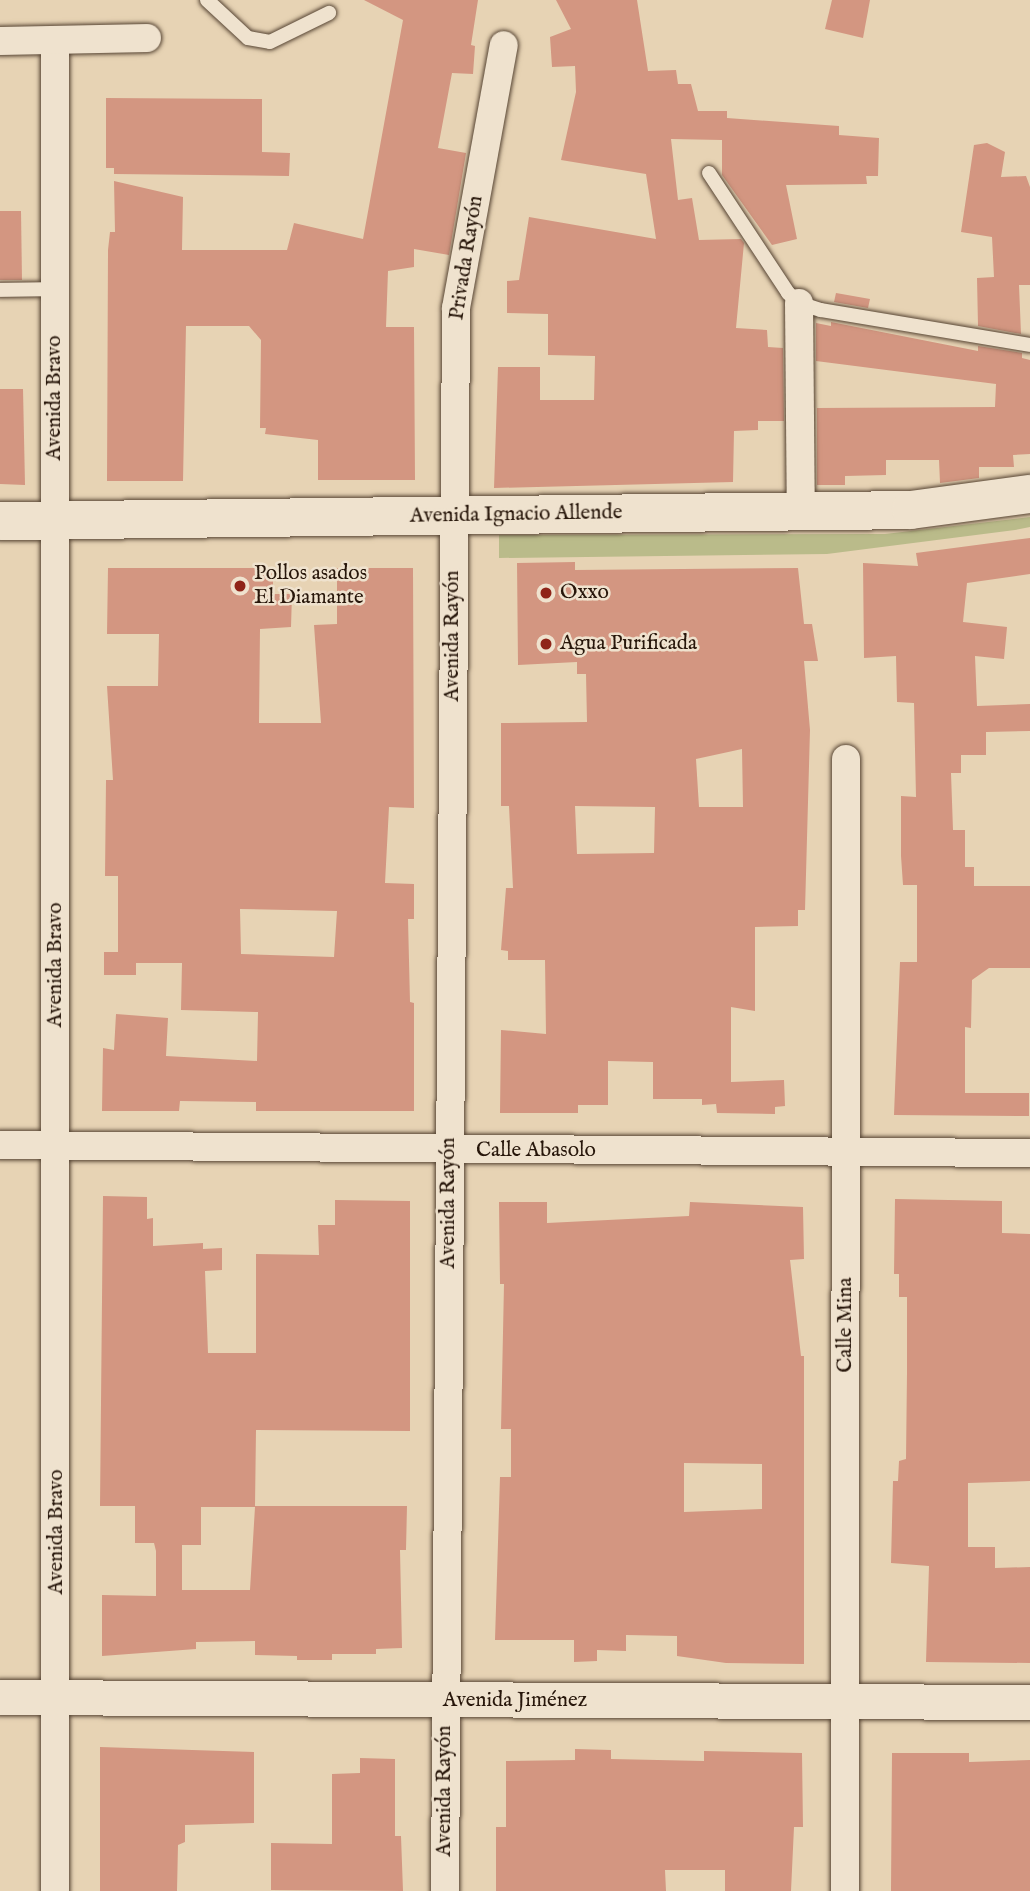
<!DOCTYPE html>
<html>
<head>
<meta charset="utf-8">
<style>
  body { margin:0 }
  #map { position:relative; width:1030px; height:1891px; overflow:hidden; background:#e7d3b4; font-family:"IM FELL English",serif }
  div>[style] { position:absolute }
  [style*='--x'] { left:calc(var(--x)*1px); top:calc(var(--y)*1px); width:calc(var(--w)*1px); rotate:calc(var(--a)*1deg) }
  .green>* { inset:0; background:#babb8a }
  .building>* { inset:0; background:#d39681 }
  .roads { filter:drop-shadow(0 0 2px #574534) drop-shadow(0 0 2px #574534) }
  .service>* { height:14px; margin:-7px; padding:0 7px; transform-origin:7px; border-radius:7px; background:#efe2ce }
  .minor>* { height:28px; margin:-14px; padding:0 14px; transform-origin:14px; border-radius:14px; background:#efe2ce }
  .tertiary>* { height:35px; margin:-17.5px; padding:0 17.5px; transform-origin:17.5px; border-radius:17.5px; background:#efe2ce }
  .secondary>* { height:38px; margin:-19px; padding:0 19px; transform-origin:19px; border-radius:19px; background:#efe2ce }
  .dots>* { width:19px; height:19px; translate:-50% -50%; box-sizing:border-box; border:4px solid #efe2ce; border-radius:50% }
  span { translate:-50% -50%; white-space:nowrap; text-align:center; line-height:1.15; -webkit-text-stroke:5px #efe2ce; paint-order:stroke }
  .street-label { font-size:21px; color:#27160a }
  .poi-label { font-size:21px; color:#27160a }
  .left { translate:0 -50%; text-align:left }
</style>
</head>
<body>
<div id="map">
  <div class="green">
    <i style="clip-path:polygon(1030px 517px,1030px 527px,1015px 530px,827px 554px,499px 558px,499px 535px,885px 534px)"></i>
  </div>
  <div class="building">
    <i style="clip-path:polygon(364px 0,478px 0,471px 45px,475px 46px,473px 74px,452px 73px,438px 148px,466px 153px,449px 255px,414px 249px,414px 267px,388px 271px,386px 327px,414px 327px,415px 480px,318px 480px,318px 440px,265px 434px,266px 428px,260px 428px,261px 340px,249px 326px,186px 326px,183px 481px,107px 481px,108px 250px,110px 232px,115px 232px,114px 181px,183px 197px,182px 250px,287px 250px,294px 223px,363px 239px,403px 20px)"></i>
    <i style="clip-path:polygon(556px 0,637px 0,648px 71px,676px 70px,678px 84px,691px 84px,698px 111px,727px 111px,727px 118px,839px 126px,839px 135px,879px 138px,878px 176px,866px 176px,867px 184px,786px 185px,797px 239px,772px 245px,722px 175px,722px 140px,671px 139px,678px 200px,692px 198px,699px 240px,741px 239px,744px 243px,736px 328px,767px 330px,768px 347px,783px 348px,784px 421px,758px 421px,758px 430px,734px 431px,733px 482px,494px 488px,498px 367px,540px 367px,540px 400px,594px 400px,595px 356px,548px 355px,548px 314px,507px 313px,507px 281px,519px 280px,529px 217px,656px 239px,646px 174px,561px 160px,576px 92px,575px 66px,552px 67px,550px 37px,571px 29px)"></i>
    <i style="clip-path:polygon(832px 0,870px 0,863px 38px,825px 29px)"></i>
    <i style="clip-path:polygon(106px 98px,262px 99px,262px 152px,290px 153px,289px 176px,114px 174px,114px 168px,106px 168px)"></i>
    <i style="clip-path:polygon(987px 143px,1005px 152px,1001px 177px,1026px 176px,1030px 187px,1030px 285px,1019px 285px,1021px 334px,978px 326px,977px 278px,994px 277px,992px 237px,961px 232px,974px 145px)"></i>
    <i style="clip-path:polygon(0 211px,21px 211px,22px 280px,0 280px)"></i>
    <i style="clip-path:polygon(836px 293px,870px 299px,868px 308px,834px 302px)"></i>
    <i style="clip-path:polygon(831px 322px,978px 351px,978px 346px,1022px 353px,1022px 358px,1030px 360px,1030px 454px,1013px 455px,1014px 467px,979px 467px,979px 478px,940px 483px,939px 460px,886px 460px,886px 475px,845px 476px,845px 485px,817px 485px,817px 408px,995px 407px,996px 384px,816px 361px,816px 323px,831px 326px)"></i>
    <i style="clip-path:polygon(0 389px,23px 389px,25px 485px,0 484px)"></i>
    <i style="clip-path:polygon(1030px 538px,1030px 574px,967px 583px,963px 622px,1007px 627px,1004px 659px,975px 656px,977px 706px,1030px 704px,1030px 731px,986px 732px,986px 755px,961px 755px,961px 773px,951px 773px,953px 830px,965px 830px,965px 867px,974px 867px,974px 886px,1030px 886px,1030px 968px,989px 968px,972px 980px,971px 1028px,965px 1027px,965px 1093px,1029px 1093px,1029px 1116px,894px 1115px,900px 962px,917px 962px,917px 885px,903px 885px,901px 856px,901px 796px,916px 797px,914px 703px,897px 702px,896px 656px,864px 658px,863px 563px,918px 566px,916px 553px)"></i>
    <i style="clip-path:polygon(evenodd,575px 562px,575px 570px,798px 568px,804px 624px,812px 624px,818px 661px,804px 661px,810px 730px,805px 910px,798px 910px,798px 926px,755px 927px,755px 1011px,731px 1007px,731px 1082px,784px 1080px,785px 1106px,775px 1107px,775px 1114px,717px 1113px,716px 1104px,702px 1105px,702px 1099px,653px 1099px,653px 1062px,608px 1061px,608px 1105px,578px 1105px,578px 1113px,500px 1113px,501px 1030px,546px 1034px,545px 960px,508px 960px,508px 951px,501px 950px,506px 888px,513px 888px,509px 806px,501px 806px,501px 723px,587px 722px,586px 674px,577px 674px,577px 662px,518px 665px,517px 563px,575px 562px,742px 749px,743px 807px,699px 807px,696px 759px,742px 749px,575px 562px,575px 806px,655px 807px,654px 853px,577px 854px,575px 806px)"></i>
    <i style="clip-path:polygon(evenodd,108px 568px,273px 568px,273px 594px,292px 594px,291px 627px,260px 629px,259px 723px,321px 723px,314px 625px,337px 624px,337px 568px,413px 568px,414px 808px,389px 807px,385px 883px,414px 884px,414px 919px,408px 919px,410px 1002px,414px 1003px,414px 1111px,256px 1111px,256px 1102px,180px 1101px,179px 1111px,102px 1111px,103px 1048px,114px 1050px,116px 1014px,168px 1018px,166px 1056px,257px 1061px,258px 1012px,181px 1010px,182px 963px,136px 963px,136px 975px,104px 975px,104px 952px,118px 952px,118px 876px,105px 876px,106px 780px,113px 780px,107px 686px,158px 686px,159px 634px,107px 634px,108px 568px,240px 909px,337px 911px,334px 957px,241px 954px,240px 909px)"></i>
    <i style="clip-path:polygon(evenodd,103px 1196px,147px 1197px,147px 1219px,153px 1218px,153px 1246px,203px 1243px,203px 1249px,222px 1248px,222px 1270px,205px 1271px,208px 1353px,256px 1353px,256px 1254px,319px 1255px,318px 1225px,335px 1225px,335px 1200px,410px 1201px,410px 1431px,256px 1430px,255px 1506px,407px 1506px,406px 1550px,400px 1550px,402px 1648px,376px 1649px,376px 1654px,332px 1654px,332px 1660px,297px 1660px,297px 1656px,255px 1655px,255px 1641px,196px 1642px,196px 1649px,102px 1656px,102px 1595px,156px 1596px,156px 1551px,154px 1543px,135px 1543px,135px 1506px,100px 1506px,103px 1196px,201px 1507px,255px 1507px,250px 1590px,182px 1590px,182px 1545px,201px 1545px,201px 1507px)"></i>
    <i style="clip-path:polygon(895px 1199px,1002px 1201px,1002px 1233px,1030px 1234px,1030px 1481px,968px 1483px,968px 1547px,995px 1547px,995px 1568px,1030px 1567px,1030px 1663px,926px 1662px,929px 1566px,891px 1563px,893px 1481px,898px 1481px,899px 1461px,906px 1459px,907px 1372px,907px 1297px,899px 1297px,899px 1274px,894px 1274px)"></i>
    <i style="clip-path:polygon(evenodd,499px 1202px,547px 1202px,547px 1223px,689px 1216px,690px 1202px,803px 1207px,804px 1259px,790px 1260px,801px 1356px,804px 1356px,804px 1664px,726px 1663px,677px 1656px,677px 1636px,626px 1635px,626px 1651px,597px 1650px,597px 1661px,574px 1662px,574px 1640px,495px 1640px,500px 1477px,511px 1477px,511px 1429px,501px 1429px,504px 1284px,500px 1284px,499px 1202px,684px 1463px,762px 1464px,762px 1509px,684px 1512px,684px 1463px)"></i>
    <i style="clip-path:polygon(100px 1747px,254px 1752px,254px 1823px,185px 1825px,185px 1842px,178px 1845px,177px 1891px,100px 1891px)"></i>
    <i style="clip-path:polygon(575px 1749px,611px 1750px,611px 1759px,704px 1761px,704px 1751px,802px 1753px,803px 1827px,794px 1827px,791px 1891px,725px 1891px,725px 1870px,665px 1870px,666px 1891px,496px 1891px,496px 1827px,506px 1827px,506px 1761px,575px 1760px)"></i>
    <i style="clip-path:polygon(892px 1753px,969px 1753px,969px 1762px,1030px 1760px,1030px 1891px,891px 1891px)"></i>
    <i style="clip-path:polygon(360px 1758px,395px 1759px,395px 1836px,401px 1836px,403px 1891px,271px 1890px,271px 1843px,332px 1844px,332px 1774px,360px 1773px)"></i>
  </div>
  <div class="roads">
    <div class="service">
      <i style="--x:207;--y:0;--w:56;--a:42.8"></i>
      <i style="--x:248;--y:38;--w:22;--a:10"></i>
      <i style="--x:270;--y:42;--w:66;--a:-26.2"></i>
      <i style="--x:709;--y:173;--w:144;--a:56.6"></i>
      <i style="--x:788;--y:293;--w:15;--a:42"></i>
      <i style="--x:799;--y:303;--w:23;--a:18"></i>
      <i style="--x:821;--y:310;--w:212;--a:9.5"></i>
      <i style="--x:0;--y:290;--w:55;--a:-1"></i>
    </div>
    <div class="minor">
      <i style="--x:55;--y:40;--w:1851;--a:90"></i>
      <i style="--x:0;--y:41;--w:147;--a:-1.2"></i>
      <i style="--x:799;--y:303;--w:209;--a:89.5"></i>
      <i style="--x:0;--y:1145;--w:1030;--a:0.45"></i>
      <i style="--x:445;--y:1891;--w:1583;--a:-89.6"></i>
      <i style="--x:456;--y:308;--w:267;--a:-79.7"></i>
      <i style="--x:845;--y:1891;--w:1132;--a:-89.95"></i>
    </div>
    <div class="tertiary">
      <i style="--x:0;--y:1697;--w:1030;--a:0.28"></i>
    </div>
    <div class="secondary">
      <i style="--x:0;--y:521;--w:911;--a:-0.69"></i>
      <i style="--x:911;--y:510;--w:120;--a:-7.7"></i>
    </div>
  </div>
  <div class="dots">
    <i style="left:240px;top:586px;background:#8f2418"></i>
    <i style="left:546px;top:593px;background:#8f2418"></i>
    <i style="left:546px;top:644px;background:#8f2418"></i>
  </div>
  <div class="street-label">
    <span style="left:467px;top:258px;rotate:-81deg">Privada Rayón</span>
    <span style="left:55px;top:398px;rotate:-90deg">Avenida Bravo</span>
    <span style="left:516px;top:515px;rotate:-1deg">Avenida Ignacio Allende</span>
    <span style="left:453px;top:636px;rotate:-90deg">Avenida Rayón</span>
    <span style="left:56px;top:965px;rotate:-90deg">Avenida Bravo</span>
    <span style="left:536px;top:1151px">Calle Abasolo</span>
    <span style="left:449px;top:1203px;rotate:-90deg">Avenida Rayón</span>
    <span style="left:846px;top:1325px;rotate:-90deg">Calle Mina</span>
    <span style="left:57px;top:1532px;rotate:-90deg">Avenida Bravo</span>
    <span style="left:515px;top:1701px">Avenida Jiménez</span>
    <span style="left:445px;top:1791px;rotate:-90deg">Avenida Rayón</span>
  </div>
  <div class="poi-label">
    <span class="left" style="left:254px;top:586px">Pollos asados<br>El Diamante</span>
    <span class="left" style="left:560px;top:593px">Oxxo</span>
    <span class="left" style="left:560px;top:644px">Agua Purificada</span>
  </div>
</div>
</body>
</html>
